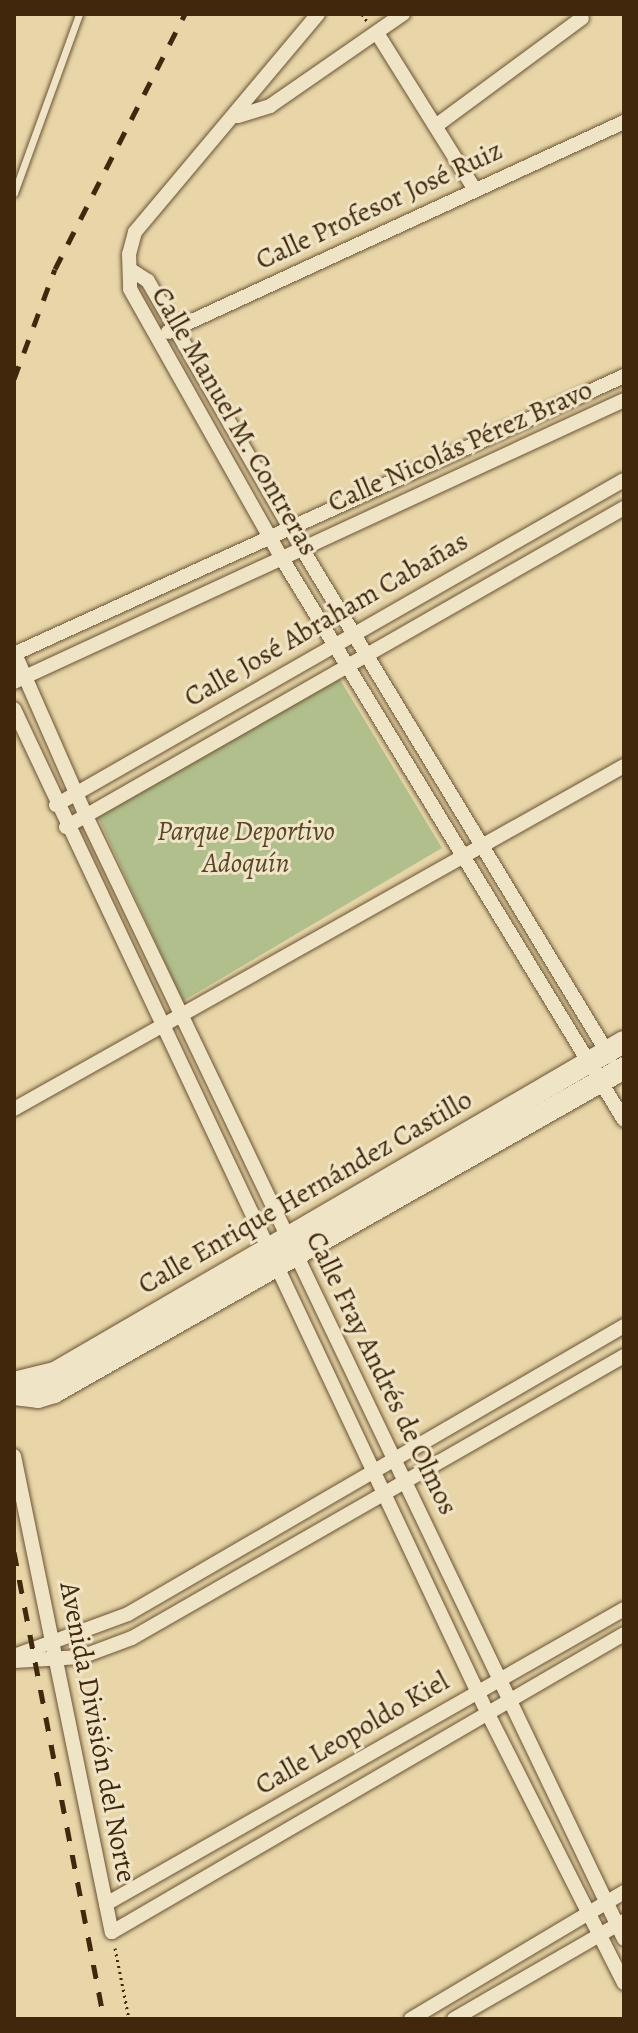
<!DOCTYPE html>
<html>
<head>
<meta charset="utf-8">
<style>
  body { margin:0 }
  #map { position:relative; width:638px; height:2033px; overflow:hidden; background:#e8d6a9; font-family:Alegreya,serif }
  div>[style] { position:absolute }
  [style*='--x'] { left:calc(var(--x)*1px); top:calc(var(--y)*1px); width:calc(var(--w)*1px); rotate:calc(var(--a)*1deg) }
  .green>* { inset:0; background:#b1bf8c }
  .path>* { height:3px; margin-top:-1.5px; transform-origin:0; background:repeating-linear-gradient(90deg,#41280d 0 2px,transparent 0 6px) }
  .roads { filter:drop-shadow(0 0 2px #6b5434) drop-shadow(0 0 2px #6b5434) }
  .lane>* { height:7px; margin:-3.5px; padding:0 3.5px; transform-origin:3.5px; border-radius:3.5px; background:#f0e4c7 }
  .street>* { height:14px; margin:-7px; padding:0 7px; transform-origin:7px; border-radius:7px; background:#f0e4c7 }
  .secondary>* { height:22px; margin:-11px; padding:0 11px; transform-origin:11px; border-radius:11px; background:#f0e4c7 }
  .rail>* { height:5px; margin-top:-2.5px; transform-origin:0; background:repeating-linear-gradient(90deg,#41280d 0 14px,transparent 0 28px) }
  span { translate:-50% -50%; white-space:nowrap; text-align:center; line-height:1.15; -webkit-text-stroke:6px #f0e4c7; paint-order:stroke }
  .street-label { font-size:28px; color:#41280d }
  .park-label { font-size:28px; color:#574626; font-style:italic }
  .frame { position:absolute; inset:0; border:16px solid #41280d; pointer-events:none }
</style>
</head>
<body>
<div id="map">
  <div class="green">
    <i style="clip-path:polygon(339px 678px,442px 848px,183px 1001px,98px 817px)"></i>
  </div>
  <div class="path">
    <i style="--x:362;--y:14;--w:9;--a:54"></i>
    <i style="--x:115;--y:1948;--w:72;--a:78.8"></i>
  </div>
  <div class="roads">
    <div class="lane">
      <i style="--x:14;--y:193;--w:190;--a:-70"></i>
    </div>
    <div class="street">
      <i style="--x:318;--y:14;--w:285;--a:130"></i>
      <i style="--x:135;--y:232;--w:23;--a:105"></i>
      <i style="--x:129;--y:254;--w:35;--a:88"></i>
      <i style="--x:130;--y:289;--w:308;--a:60.6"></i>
      <i style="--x:281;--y:557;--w:659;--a:58.65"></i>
      <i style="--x:377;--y:33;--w:183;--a:58"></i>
      <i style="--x:238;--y:116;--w:34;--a:-17"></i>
      <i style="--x:270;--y:106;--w:162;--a:-34.7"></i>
      <i style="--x:437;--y:125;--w:180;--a:-36.4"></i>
      <i style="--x:131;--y:270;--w:20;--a:33"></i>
      <i style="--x:148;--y:281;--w:307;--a:60.1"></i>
      <i style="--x:301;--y:547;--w:596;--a:58.79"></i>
      <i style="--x:168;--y:332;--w:502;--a:-24.73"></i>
      <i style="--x:14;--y:654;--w:670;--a:-24.5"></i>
      <i style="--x:15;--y:654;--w:177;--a:66.3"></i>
      <i style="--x:86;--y:816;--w:1245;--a:64.4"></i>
      <i style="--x:14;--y:682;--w:672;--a:-24.81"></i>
      <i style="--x:14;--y:709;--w:1107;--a:64.75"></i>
      <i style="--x:486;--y:1710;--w:306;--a:63.2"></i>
      <i style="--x:56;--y:805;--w:654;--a:-29.78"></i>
      <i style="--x:66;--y:827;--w:643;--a:-29.76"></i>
      <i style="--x:14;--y:1109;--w:700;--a:-29.35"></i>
      <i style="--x:14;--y:1456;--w:486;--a:78.4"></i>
      <i style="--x:112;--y:1932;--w:592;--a:-30.2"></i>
      <i style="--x:14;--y:1656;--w:121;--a:-20.2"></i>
      <i style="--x:128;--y:1614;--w:574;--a:-30.14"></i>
      <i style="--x:14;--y:1661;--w:67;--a:-3.4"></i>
      <i style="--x:81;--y:1657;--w:54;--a:-20.4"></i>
      <i style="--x:132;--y:1638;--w:567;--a:-29.82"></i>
      <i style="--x:106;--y:1904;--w:596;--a:-29.66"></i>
      <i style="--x:411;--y:2019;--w:248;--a:-30.8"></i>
      <i style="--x:454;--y:2019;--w:196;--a:-30"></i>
    </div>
    <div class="secondary">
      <i style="--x:14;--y:1383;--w:42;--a:-13.7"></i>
      <i style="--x:55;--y:1373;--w:658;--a:-30.19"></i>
      <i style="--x:14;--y:1394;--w:24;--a:7"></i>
      <i style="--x:38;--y:1397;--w:17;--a:-17"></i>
      <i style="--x:54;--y:1392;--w:656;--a:-29.61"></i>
    </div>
  </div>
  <div class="rail">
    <i style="--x:14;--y:379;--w:117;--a:-69.6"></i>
    <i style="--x:55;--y:269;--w:286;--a:-63"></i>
    <i style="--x:14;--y:1552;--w:476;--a:79.1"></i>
  </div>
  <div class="street-label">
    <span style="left:379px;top:205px;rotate:-25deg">Calle Profesor José Ruiz</span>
    <span style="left:235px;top:421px;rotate:60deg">Calle Manuel M. Contreras</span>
    <span style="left:460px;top:446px;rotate:-24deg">Calle Nicolás Pérez Bravo</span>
    <span style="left:326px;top:619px;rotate:-30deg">Calle José Abraham Cabañas</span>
    <span style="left:305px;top:1192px;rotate:-30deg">Calle Enrique Hernández Castillo</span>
    <span style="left:382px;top:1373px;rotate:64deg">Calle Fray Andrés de Olmos</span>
    <span style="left:98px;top:1732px;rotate:79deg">Avenida División del Norte</span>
    <span style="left:352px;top:1733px;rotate:-30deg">Calle Leopoldo Kiel</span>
  </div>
  <div class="park-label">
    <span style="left:246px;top:847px">Parque Deportivo<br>Adoquín</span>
  </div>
  <div class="frame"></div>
</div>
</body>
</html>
